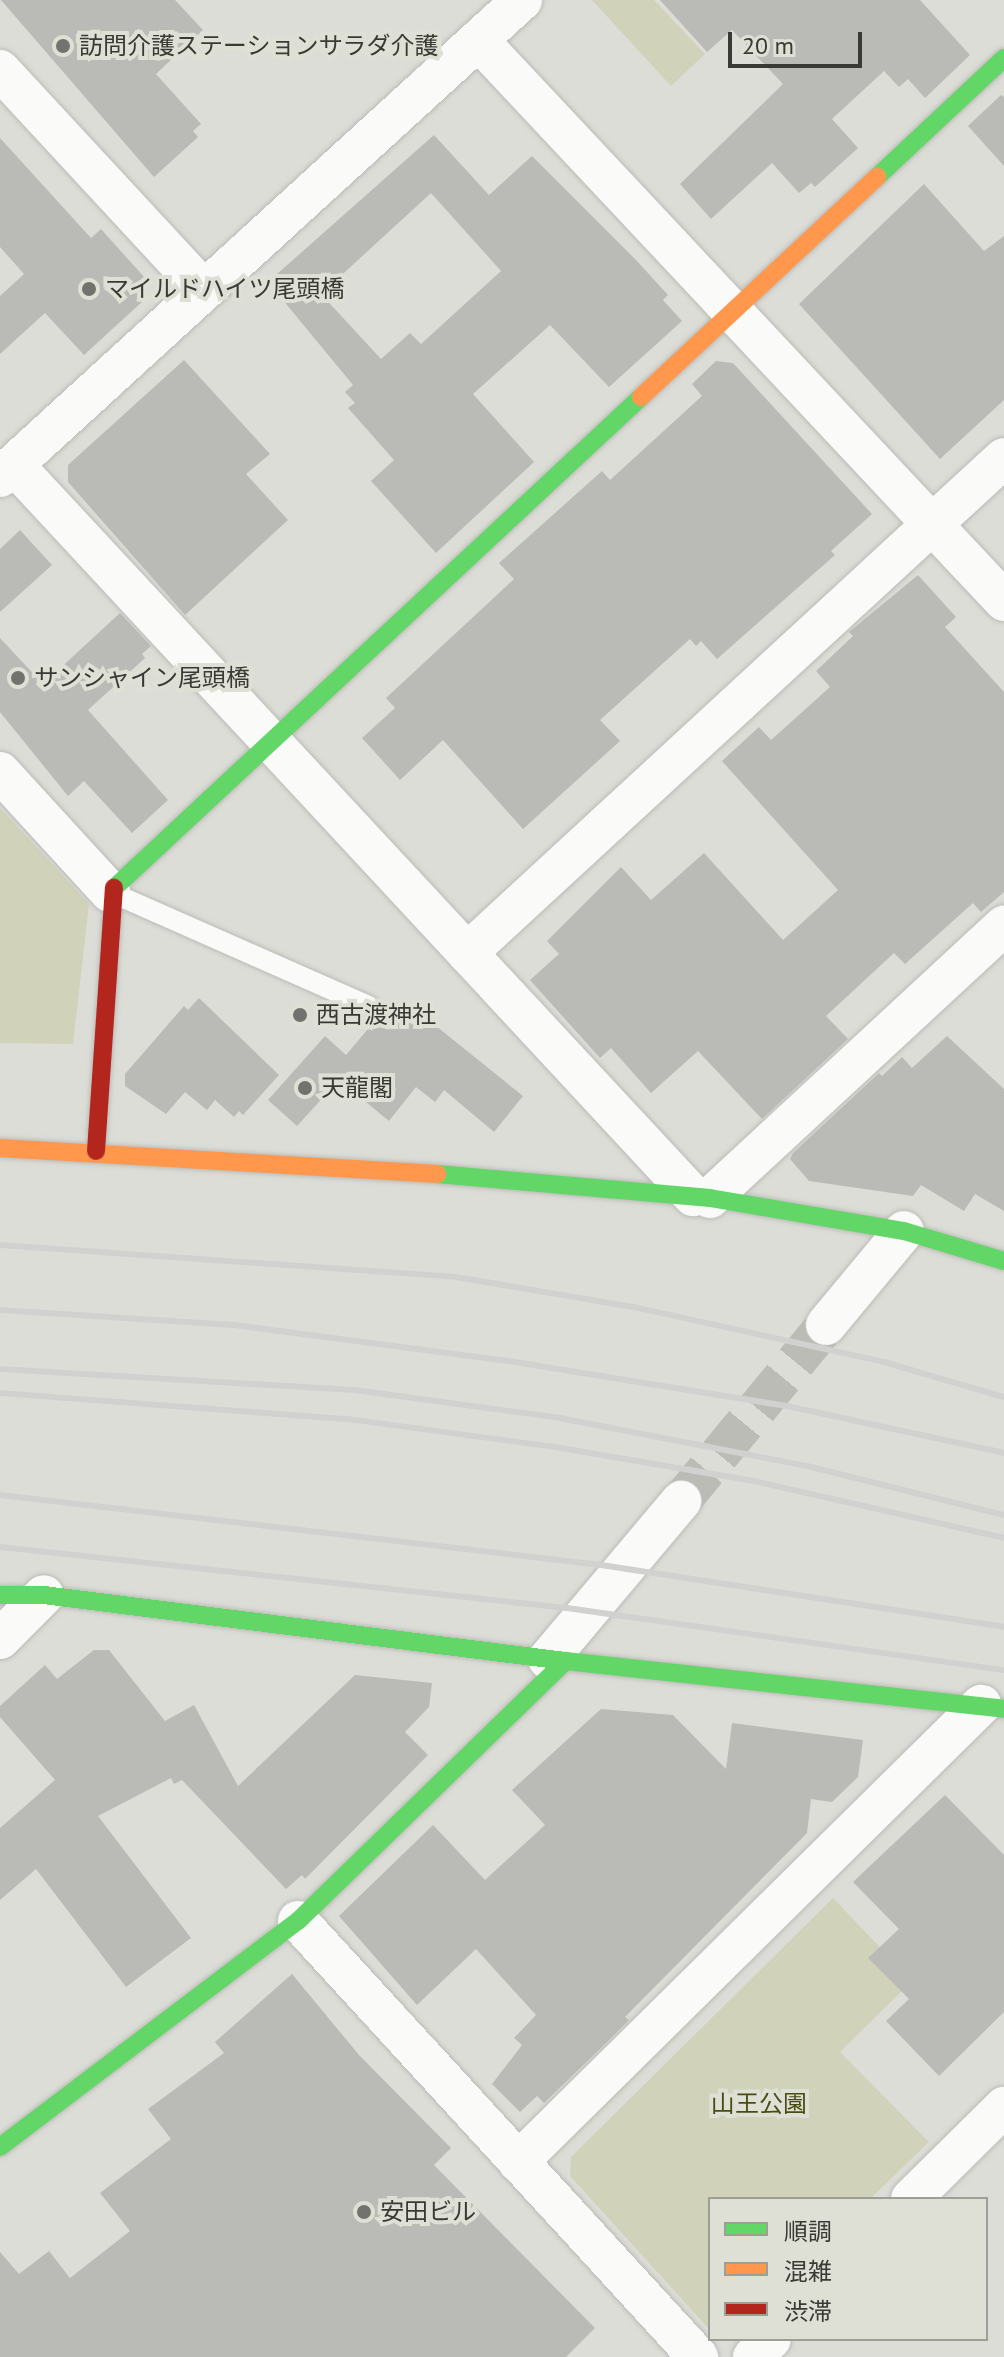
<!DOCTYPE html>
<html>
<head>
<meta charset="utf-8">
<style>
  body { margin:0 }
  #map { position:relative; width:1004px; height:2357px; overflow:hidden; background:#ddddd8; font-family:"PT Sans","Noto Sans JP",sans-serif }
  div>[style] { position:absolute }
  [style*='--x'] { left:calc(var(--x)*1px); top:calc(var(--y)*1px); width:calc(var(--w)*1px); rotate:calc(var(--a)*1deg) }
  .green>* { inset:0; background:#d0d2b9 }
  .building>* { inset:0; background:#babab6 }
  .street-tunnel>* { height:40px; margin-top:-20px; transform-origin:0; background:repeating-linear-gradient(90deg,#bcbcb7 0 40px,transparent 0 60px) }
  .roads { filter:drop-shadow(0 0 2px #bbbbb7) drop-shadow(0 0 2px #bbbbb7) }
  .lane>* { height:20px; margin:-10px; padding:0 10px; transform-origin:10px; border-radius:10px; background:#fafaf9 }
  .street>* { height:40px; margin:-20px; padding:0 20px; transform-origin:20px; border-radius:20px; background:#fafaf9 }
  .fast>* { height:18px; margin:-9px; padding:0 9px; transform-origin:9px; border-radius:9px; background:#63d668 }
  .slow>* { height:18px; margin:-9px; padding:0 9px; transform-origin:9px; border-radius:9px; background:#ff974d }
  .jam>* { height:18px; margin:-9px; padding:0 9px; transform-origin:9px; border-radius:9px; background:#b3261e }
  .rail>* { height:6px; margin:-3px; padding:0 3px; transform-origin:3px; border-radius:3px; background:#d1d1d0 }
  .dots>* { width:22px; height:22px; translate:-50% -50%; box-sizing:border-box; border:4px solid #dfe0d5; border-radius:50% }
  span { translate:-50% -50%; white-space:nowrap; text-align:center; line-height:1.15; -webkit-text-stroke:8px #dfe0d5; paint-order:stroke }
  .poi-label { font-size:24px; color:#393a35 }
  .left { translate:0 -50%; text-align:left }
  .park-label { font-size:24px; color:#4a4d11 }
  .legend { position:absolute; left:708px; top:2197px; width:280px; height:144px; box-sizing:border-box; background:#dfe0d5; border:2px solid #9d9e95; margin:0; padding:10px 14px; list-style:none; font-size:24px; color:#393a35 }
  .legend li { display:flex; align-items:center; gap:16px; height:40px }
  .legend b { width:40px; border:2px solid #9d9e95 }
  .scale { position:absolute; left:728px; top:32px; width:134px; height:36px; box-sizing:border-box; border:4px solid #393a35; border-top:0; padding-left:10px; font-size:24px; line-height:28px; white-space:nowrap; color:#393a35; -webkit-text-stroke:6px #dfe0d5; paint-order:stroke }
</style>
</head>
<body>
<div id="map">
  <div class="green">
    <i style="clip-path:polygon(592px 0,654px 0,705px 54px,671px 86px)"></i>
    <i style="clip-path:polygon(0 808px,89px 904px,73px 1044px,0 1043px)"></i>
    <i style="clip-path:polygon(833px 1898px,912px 1981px,840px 2052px,929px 2142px,870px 2199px,710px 2199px,710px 2330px,570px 2176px,571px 2157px)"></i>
  </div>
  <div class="building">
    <i style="clip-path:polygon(1px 0,175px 0,203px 30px,156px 74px,201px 124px,193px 131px,198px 137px,154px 177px)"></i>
    <i style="clip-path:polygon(660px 0,920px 0,970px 55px,925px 98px,908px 79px,899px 87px,884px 71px,832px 119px,858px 148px,815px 187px,811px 183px,799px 193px,772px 163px,711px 219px,680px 184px,783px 84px,732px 30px,707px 52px)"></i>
    <i style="clip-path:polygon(1001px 95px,1004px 97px,1004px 166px,968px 126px)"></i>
    <i style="clip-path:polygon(evenodd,434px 135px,489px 195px,532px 156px,637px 261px,668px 295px,663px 300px,682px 321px,609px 387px,550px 325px,473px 394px,534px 462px,436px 553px,371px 481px,394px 460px,348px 408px,355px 403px,345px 392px,353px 385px,268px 282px,434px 135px,431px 193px,501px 271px,421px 344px,410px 333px,381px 359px,321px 294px,431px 193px)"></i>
    <i style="clip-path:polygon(0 138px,91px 238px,101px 229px,145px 278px,143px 301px,84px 355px,45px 313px,0 354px,0 296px,24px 274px,0 247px)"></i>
    <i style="clip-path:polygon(924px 184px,984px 251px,1004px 236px,1004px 400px,940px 459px,799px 304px)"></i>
    <i style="clip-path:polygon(184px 360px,270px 454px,246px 474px,288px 520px,185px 615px,68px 482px,68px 465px)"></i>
    <i style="clip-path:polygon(716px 361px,733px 363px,872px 514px,831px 551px,835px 555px,717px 659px,701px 641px,696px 646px,690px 639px,600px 720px,620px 741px,523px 829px,443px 740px,400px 780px,362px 738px,395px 708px,386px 698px,514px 579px,499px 563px,602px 471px,610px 480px,702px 396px,692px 384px)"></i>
    <i style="clip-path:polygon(20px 530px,52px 565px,0 612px,0 549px)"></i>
    <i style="clip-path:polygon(918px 575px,956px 617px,945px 627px,1004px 692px,1004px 892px,981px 912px,973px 903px,905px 964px,894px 953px,826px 1016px,848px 1039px,762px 1119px,698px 1051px,651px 1093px,611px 1048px,600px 1058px,530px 980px,559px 954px,547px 941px,621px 867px,651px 900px,704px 853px,783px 940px,838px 890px,722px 761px,759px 727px,771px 740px,830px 687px,816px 671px,853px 636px,849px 632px)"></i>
    <i style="clip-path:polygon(120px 613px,151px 646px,142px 654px,145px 658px,88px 710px,168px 800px,132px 833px,84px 781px,68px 796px,0 712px,0 638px,43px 684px)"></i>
    <i style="clip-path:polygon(199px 998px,279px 1075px,243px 1115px,239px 1111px,234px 1117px,215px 1100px,207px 1110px,185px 1092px,166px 1114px,125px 1086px,125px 1074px,184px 1006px,188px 1010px)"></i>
    <i style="clip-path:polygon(405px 1001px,523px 1096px,494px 1132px,444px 1090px,435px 1102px,416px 1087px,389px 1121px,339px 1080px,297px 1126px,268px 1100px,325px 1036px,346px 1055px,384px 1010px,392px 1016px)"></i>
    <i style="clip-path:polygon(947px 1036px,1004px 1089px,1004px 1211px,975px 1194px,964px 1211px,921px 1185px,913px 1196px,809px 1181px,790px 1159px,793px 1153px,879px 1073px,882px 1076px,902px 1057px,912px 1068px)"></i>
    <i style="clip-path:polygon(94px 1650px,109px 1650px,165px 1721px,194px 1705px,238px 1786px,355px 1675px,432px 1683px,429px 1707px,405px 1732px,428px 1755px,305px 1879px,302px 1875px,286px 1889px,182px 1780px,174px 1784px,171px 1778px,98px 1816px,191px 1938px,126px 1987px,36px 1869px,0 1900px,0 1828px,55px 1780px,0 1717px,0 1706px,45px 1665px,57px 1679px)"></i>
    <i style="clip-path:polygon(601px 1709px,673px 1715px,726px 1769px,732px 1723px,863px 1740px,858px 1777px,832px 1802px,811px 1799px,807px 1833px,625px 2017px,629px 2020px,603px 2046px,544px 2103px,537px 2096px,520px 2112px,492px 2084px,522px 2045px,514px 2038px,536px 2015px,476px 1949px,417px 2005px,339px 1916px,433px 1825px,485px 1880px,545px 1825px,512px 1790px)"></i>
    <i style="clip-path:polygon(945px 1795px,1004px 1855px,1004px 2012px,939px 2076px,886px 2021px,909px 1999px,868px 1958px,899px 1929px,853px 1882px)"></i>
    <i style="clip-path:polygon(292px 1974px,359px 2055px,451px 2148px,434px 2165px,595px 2328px,566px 2357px,0 2357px,0 2252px,19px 2274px,49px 2251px,70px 2278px,130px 2231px,100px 2193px,171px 2139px,148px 2109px,224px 2053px,215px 2042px)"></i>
  </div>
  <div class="street-tunnel">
    <i style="--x:681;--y:1501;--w:228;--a:-50.5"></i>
  </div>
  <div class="roads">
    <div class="lane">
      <i style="--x:110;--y:892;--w:283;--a:23.8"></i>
    </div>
    <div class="street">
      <i style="--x:478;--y:40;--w:769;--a:46.84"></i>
      <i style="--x:0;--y:70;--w:300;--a:47.2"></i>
      <i style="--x:14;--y:465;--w:998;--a:47.11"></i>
      <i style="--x:0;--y:477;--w:707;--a:-42.42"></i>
      <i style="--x:0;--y:772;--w:163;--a:47.5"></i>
      <i style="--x:467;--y:953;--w:730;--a:-42.67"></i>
      <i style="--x:710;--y:1198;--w:401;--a:-42.8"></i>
      <i style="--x:826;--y:1325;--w:122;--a:-50.3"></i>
      <i style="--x:0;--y:1639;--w:62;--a:-45"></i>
      <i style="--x:548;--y:1659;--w:207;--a:-49.9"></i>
      <i style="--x:298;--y:1921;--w:592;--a:47.47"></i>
      <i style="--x:518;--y:2162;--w:651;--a:-44.63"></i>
      <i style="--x:911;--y:2199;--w:131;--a:-44.7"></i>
      <i style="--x:753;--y:2357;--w:25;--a:-45"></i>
    </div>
    <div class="fast">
      <i style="--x:877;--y:177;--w:174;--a:-43.1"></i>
      <i style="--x:114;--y:888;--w:720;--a:-42.97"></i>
      <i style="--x:437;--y:1174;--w:274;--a:5"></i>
      <i style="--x:710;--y:1198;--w:197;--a:9.7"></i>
      <i style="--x:904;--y:1231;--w:104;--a:16.7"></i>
      <i style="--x:0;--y:1595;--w:44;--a:0"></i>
      <i style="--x:44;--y:1595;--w:525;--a:7.22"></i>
      <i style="--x:565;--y:1661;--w:442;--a:6.2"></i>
      <i style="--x:0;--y:2147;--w:374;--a:-37.2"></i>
      <i style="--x:298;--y:1921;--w:373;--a:-44.2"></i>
    </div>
    <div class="slow">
      <i style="--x:641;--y:397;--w:323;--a:-43"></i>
      <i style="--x:0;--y:1148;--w:438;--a:3.4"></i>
    </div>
    <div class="jam">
      <i style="--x:96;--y:1151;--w:264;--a:-86.1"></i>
    </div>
  </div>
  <div class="rail">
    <i style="--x:0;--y:1245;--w:457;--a:4"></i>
    <i style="--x:456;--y:1277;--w:181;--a:9.6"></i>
    <i style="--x:634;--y:1307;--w:256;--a:12.4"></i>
    <i style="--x:884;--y:1362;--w:125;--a:16.3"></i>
    <i style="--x:0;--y:1310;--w:234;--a:3.7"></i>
    <i style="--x:234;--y:1325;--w:290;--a:7.5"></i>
    <i style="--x:521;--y:1363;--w:269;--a:9.2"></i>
    <i style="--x:787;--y:1406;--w:222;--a:12.2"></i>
    <i style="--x:0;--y:1369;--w:355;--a:3.4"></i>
    <i style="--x:354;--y:1390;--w:208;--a:7.7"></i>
    <i style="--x:560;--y:1418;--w:252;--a:11"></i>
    <i style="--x:807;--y:1466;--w:203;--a:14"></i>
    <i style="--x:0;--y:1393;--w:349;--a:4.3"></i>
    <i style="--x:348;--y:1419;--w:203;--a:7.7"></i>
    <i style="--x:549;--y:1446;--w:208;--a:9.7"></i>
    <i style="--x:754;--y:1481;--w:256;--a:12.8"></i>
    <i style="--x:0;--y:1495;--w:605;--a:6.64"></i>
    <i style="--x:601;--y:1565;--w:408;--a:8.7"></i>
    <i style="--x:0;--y:1547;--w:570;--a:6.14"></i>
    <i style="--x:567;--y:1608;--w:441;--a:8.1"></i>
  </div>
  <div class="dots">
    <i style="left:63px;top:46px;background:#72736e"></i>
    <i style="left:89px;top:289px;background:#72736e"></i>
    <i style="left:18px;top:678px;background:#72736e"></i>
    <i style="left:300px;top:1015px;background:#72736e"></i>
    <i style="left:305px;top:1088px;background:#72736e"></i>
    <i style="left:364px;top:2212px;background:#72736e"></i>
  </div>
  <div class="poi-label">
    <span class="left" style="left:79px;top:46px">訪問介護ステーションサラダ介護</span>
    <span class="left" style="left:105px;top:289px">マイルドハイツ尾頭橋</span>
    <span class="left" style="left:34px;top:678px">サンシャイン尾頭橋</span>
    <span class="left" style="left:316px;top:1015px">西古渡神社</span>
    <span class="left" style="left:321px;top:1088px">天龍閣</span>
    <span class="left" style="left:380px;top:2212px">安田ビル</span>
  </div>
  <div class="park-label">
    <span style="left:759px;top:2104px">山王公園</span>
  </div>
  <ul class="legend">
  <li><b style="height:10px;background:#63d668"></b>順調</li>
  <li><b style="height:10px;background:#ff974d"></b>混雑</li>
  <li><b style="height:10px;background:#b3261e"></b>渋滞</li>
  </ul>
  <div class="scale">20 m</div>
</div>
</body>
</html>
